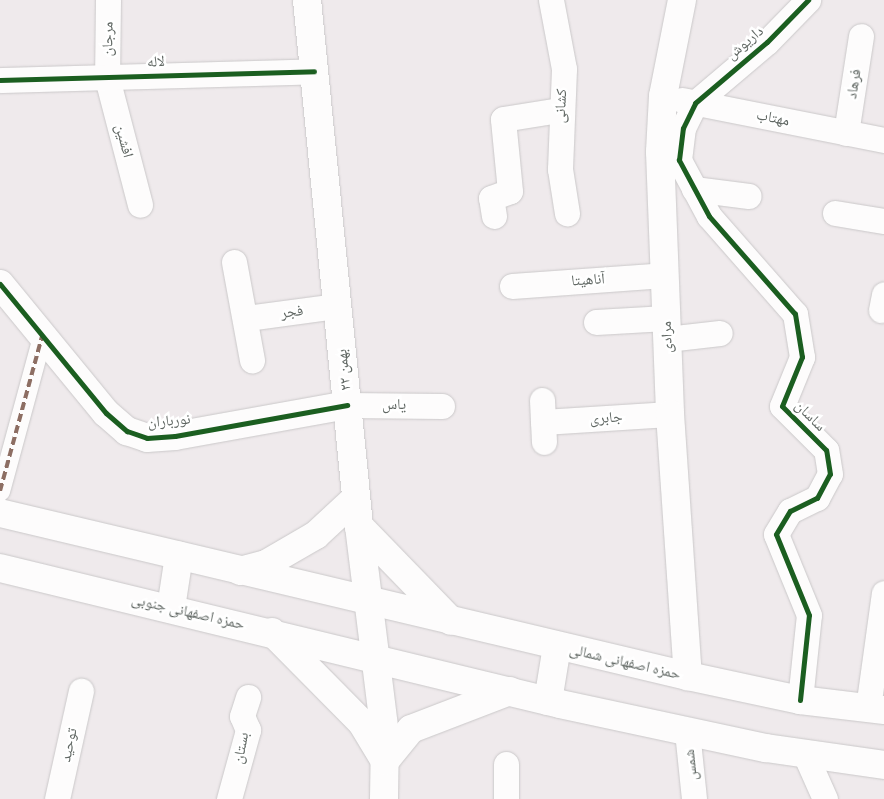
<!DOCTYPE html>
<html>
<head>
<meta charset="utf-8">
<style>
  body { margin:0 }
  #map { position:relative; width:884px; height:799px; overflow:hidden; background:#efeaec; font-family:Karla,"Noto Naskh Arabic",sans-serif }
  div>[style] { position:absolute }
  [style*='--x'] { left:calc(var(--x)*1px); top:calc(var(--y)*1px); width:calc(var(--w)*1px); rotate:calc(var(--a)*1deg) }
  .roads { filter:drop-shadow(0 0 1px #cac8c9) drop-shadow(0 0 1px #cac8c9) }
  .pedestrian>* { height:19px; margin:-9.5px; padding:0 9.5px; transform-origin:9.5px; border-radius:9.5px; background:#fdfcfc }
  .minor>* { height:25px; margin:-12.5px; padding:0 12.5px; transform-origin:12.5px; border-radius:12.5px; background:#fdfcfc }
  .tertiary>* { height:28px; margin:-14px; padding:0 14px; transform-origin:14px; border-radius:14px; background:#fdfcfc }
  .secondary>* { height:28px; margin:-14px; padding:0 14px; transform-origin:14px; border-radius:14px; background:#fdfcfc }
  .quiet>* { height:4px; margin-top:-2px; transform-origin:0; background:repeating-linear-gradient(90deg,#8d6e63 0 8px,transparent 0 12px) }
  .cycleway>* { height:5px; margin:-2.5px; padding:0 2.5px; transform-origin:2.5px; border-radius:2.5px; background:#1b5e20 }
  span { translate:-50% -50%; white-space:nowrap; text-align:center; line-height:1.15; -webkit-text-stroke:5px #fff; paint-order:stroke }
  .street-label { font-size:15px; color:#606763 }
</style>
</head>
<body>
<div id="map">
  <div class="roads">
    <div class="pedestrian">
      <i style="--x:0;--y:491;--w:161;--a:-74.8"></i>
    </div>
    <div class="minor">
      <i style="--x:108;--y:0;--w:78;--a:90.7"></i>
      <i style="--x:107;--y:78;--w:131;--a:75.4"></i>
      <i style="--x:551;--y:0;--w:70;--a:79.3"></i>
      <i style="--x:564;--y:69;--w:100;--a:92.3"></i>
      <i style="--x:560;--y:169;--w:45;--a:81"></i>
      <i style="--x:0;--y:80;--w:314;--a:-1.6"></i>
      <i style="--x:682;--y:100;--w:206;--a:11.2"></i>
      <i style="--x:846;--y:133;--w:98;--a:-81.2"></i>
      <i style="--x:694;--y:189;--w:55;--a:7.3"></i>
      <i style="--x:835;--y:213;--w:50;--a:9.3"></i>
      <i style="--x:494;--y:216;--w:18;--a:-99"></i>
      <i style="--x:491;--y:198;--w:20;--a:-20"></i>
      <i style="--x:510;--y:191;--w:72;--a:-95.6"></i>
      <i style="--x:503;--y:119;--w:57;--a:-9.1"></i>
      <i style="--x:234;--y:262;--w:100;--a:79.6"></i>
      <i style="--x:512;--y:286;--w:152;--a:-4.1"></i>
      <i style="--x:881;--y:310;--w:16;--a:-79"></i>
      <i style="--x:247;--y:318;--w:91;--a:-7.6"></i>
      <i style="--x:596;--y:322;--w:70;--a:-3.3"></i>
      <i style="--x:667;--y:339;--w:53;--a:-6.5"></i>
      <i style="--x:542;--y:400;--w:42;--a:87.3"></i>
      <i style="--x:347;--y:405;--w:95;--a:0.6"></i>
      <i style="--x:543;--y:422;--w:127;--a:-3.6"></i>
      <i style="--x:800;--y:700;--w:85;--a:-84"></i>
      <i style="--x:809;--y:615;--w:87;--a:-112.2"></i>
      <i style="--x:776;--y:534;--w:27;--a:-59"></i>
      <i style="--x:790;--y:511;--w:30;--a:-26"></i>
      <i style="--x:817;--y:498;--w:27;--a:-62"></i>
      <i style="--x:830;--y:474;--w:24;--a:-99"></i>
      <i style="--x:826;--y:450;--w:62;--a:-135"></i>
      <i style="--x:782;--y:406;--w:53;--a:-67.8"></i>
      <i style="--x:802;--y:357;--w:44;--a:-99.2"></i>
      <i style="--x:795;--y:314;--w:130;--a:-131.3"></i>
      <i style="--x:709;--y:216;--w:64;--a:-118.2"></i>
      <i style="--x:679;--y:160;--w:32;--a:-83"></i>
      <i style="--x:683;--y:128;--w:28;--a:-64"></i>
      <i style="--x:695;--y:103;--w:94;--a:-40.3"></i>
      <i style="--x:767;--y:42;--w:59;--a:-45.7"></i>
      <i style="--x:868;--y:708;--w:116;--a:-82.1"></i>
      <i style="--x:687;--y:731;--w:68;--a:84.1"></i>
      <i style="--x:805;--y:754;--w:49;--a:66"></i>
      <i style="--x:506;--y:764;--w:35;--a:90"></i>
      <i style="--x:57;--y:799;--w:111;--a:-77.5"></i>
      <i style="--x:229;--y:799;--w:72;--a:-74.6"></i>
      <i style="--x:248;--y:730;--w:15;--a:-113"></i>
      <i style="--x:242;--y:716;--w:20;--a:-72"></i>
    </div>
    <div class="tertiary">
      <i style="--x:682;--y:0;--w:98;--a:101.2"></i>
      <i style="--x:663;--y:96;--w:56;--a:93.1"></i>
      <i style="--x:660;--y:152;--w:262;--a:87.8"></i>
      <i style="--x:670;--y:414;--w:263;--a:86.1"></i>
      <i style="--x:0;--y:284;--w:167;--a:50.6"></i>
      <i style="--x:106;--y:413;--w:28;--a:41"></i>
      <i style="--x:127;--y:431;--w:21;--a:19"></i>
      <i style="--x:147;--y:438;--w:28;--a:-4"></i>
      <i style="--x:175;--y:436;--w:175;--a:-10.2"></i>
    </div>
    <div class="secondary">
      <i style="--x:307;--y:0;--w:529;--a:84.35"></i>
      <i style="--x:359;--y:526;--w:211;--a:82.9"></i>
      <i style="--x:385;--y:735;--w:64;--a:90.9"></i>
      <i style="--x:0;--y:513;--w:707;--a:13.33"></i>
      <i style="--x:688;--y:676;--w:115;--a:12.1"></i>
      <i style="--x:800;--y:700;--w:85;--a:6.8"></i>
      <i style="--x:359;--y:526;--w:132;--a:45.9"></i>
      <i style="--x:0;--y:568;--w:576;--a:13.65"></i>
      <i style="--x:560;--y:704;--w:211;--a:12.1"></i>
      <i style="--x:766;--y:748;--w:119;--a:8.2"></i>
      <i style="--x:240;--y:571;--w:27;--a:-15"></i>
      <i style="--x:266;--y:564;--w:58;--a:-30.1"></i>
      <i style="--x:316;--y:535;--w:54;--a:-42.8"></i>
      <i style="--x:171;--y:608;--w:53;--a:-81.3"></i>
      <i style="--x:272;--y:632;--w:128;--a:45.3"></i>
      <i style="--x:362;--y:723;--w:44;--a:58.8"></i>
      <i style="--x:548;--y:701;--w:56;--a:-80.7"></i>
      <i style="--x:385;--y:761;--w:41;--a:-50.9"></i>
      <i style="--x:411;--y:729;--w:106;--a:-21"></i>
    </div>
  </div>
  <div class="quiet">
    <i style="--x:0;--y:491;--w:161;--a:-74.8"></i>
  </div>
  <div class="cycleway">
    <i style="--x:0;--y:80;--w:314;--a:-1.6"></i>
    <i style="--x:0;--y:284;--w:167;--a:50.6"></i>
    <i style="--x:106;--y:413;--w:28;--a:41"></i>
    <i style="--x:127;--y:431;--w:21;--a:19"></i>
    <i style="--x:147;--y:438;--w:28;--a:-4"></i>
    <i style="--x:175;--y:436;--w:175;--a:-10.2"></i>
    <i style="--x:800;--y:700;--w:85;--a:-84"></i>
    <i style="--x:809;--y:615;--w:87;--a:-112.2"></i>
    <i style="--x:776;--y:534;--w:27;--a:-59"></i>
    <i style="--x:790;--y:511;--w:30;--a:-26"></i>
    <i style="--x:817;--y:498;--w:27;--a:-62"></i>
    <i style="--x:830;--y:474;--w:24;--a:-99"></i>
    <i style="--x:826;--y:450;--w:62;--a:-135"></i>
    <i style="--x:782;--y:406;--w:53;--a:-67.8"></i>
    <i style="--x:802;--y:357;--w:44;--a:-99.2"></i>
    <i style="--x:795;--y:314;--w:130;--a:-131.3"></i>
    <i style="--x:709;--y:216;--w:64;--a:-118.2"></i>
    <i style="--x:679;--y:160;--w:32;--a:-83"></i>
    <i style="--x:683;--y:128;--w:28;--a:-64"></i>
    <i style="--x:695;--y:103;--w:94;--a:-40.3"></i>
    <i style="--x:767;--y:42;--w:59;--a:-45.7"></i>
  </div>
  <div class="street-label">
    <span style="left:108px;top:39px;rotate:-89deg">مرجان</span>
    <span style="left:745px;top:43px;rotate:-40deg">داریوش</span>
    <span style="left:156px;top:62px;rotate:-3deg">لاله</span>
    <span style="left:854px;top:84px;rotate:-81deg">فرهاد</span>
    <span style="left:561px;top:106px;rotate:-87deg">کشانی</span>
    <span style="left:773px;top:118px;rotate:11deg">مهتاب</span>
    <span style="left:124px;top:141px;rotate:75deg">افشین</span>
    <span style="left:588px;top:280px;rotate:-4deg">آناهیتا</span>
    <span style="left:292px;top:312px;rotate:-8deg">فجر</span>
    <span style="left:667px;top:337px;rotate:-92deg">مرادی</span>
    <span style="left:344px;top:370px;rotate:-96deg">۲۲ بهمن</span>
    <span style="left:394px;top:405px">یاس</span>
    <span style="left:810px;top:416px;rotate:45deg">ساسان</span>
    <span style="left:606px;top:418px;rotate:-4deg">جابری</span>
    <span style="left:169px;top:421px;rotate:-5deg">نورباران</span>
    <span style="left:188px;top:612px;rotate:13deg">حمزه اصفهانی جنوبی</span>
    <span style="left:625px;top:662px;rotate:13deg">حمزه اصفهانی شمالی</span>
    <span style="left:69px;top:745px;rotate:-78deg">توحید</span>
    <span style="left:241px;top:748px;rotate:-79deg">بستان</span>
    <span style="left:691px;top:765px;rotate:-96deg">شمس</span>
  </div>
</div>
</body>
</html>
